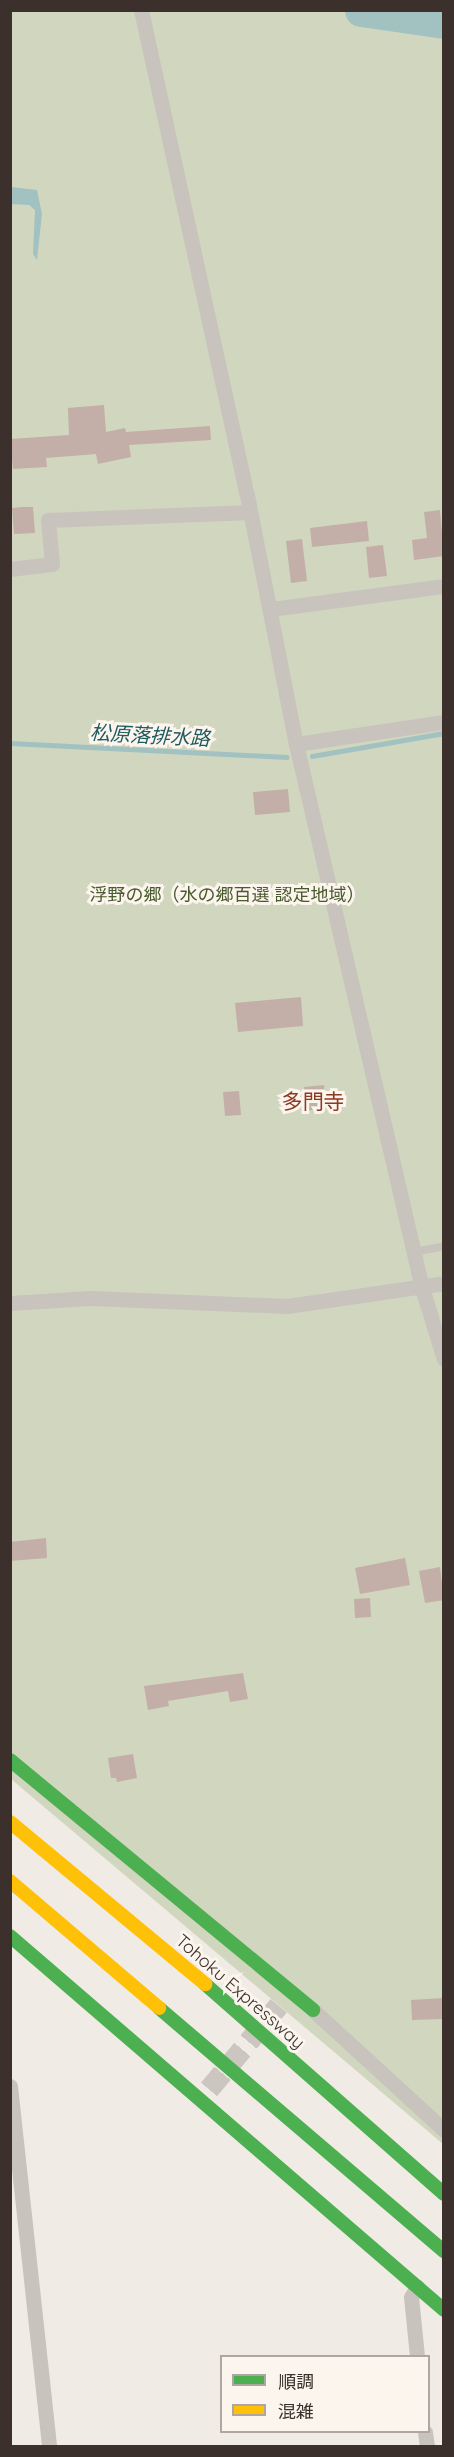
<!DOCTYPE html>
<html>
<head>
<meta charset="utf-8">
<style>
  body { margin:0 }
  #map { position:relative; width:454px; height:2457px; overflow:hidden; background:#f0ebe5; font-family:Quicksand,"Noto Sans JP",sans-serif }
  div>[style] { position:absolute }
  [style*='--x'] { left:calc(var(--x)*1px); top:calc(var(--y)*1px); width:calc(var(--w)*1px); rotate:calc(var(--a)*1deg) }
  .green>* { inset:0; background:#d1d6bf }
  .water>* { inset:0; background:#a1c2c1 }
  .stream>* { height:5px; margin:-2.5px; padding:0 2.5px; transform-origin:2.5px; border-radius:2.5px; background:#a1c2c1 }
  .river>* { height:33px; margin:-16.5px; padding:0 16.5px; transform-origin:16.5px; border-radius:16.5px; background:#a1c2c1 }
  .building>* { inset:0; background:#c3afa7 }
  .secondary-tunnel>* { height:21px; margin-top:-10.5px; transform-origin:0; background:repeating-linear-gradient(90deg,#ccc6c0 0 21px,transparent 0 31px) }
  .lane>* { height:8px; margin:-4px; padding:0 4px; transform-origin:4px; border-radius:4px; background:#c9c3be }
  .street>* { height:15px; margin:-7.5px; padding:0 7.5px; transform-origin:7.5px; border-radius:7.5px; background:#c9c3be }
  .fast>* { height:14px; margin:-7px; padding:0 7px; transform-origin:7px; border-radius:7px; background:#4caf50 }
  .slow>* { height:14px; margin:-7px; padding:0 7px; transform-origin:7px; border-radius:7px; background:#ffc107 }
  span { translate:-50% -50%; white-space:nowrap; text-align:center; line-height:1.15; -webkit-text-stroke:6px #fbf5ee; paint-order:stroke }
  .park-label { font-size:18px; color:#4a5a2e }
  .street-label { font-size:18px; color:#3b302b }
  .water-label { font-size:20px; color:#1f5a5e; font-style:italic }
  .quarter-label { font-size:21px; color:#8c3b22 }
  .frame { position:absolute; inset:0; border:12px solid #3b302b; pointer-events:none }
  .legend { position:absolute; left:220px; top:2355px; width:210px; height:78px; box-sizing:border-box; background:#fbf5ee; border:2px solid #aea6a0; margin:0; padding:8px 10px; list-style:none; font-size:18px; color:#3b302b }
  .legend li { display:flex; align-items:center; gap:12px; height:30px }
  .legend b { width:30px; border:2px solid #aea6a0 }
</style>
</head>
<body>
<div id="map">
  <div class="green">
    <i style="clip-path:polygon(11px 11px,443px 11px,443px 2144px,11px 1779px)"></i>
  </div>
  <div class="water">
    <i style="clip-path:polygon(11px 187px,37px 190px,42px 214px,37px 260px,33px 254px,35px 210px,29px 205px,11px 204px)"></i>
  </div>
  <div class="stream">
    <i style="--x:10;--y:743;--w:277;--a:2.9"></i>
    <i style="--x:312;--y:756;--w:134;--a:-9.9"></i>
  </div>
  <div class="river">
    <i style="--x:361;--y:10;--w:84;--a:8.2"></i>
  </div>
  <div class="building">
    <i style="clip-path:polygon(104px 405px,106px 432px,125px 428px,126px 432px,210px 426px,211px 440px,129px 445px,131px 457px,98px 464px,96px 454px,46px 458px,47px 467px,13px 469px,10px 439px,69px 435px,68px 408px)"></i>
    <i style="clip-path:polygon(22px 507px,33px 507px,35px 533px,14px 534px,12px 508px)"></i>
    <i style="clip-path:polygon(440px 510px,444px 556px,414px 560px,412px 540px,427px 538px,424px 512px)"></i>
    <i style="clip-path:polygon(367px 521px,369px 541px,312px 547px,310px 528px)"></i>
    <i style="clip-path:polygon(302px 539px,307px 581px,291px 583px,286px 541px)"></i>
    <i style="clip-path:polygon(383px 545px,387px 576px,369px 578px,366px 547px)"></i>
    <i style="clip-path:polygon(288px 789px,290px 812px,255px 815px,253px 792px)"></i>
    <i style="clip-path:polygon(301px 997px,303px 1026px,238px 1032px,235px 1003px)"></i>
    <i style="clip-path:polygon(324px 1085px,326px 1108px,306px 1111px,304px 1087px)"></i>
    <i style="clip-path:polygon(239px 1091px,241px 1115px,225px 1116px,223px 1092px)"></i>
    <i style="clip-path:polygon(46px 1538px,47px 1558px,10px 1561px,10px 1542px)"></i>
    <i style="clip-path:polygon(405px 1558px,410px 1585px,360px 1594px,355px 1568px)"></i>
    <i style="clip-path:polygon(440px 1567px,444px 1600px,425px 1603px,419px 1571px)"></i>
    <i style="clip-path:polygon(370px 1598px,371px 1617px,355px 1618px,354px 1599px)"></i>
    <i style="clip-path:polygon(243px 1673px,248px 1699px,230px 1702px,228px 1691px,168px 1701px,169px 1706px,148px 1710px,144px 1686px)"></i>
    <i style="clip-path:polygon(133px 1754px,137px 1778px,117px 1782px,116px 1778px,111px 1778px,108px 1758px)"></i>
    <i style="clip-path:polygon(444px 1998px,444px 2019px,412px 2020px,411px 2000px)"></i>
  </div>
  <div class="secondary-tunnel">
    <i style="--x:209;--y:2089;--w:109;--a:-50.2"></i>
  </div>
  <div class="lane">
    <i style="--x:414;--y:1252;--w:31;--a:-11"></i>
  </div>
  <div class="street">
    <i style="--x:141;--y:10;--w:496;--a:77.7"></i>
    <i style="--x:247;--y:495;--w:254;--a:78.9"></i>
    <i style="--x:296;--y:744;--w:558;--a:76.96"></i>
    <i style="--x:422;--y:1288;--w:74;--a:72.8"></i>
    <i style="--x:10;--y:569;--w:42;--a:-6.8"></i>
    <i style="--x:52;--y:564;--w:44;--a:-95.2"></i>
    <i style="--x:48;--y:520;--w:202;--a:-2.3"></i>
    <i style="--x:271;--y:609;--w:175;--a:-7.6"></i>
    <i style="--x:296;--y:744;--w:150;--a:-8.5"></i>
    <i style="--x:10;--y:1303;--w:80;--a:-3.6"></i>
    <i style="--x:90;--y:1298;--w:197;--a:2.3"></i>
    <i style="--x:287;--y:1306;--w:159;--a:-8.3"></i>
    <i style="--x:313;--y:2010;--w:178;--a:42.5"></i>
    <i style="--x:10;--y:2086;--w:362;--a:83.8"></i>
    <i style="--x:417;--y:2356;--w:59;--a:-95.8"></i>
    <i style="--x:411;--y:2297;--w:12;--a:-59"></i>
    <i style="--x:425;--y:2432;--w:14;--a:82"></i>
  </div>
  <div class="fast">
    <i style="--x:10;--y:1760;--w:393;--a:39.5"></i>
    <i style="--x:10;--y:1936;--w:573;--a:40.75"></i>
    <i style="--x:205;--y:1984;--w:318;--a:41.3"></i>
    <i style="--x:159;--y:2008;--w:375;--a:40.5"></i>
  </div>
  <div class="slow">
    <i style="--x:10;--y:1822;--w:254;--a:39.7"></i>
    <i style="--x:10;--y:1881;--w:196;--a:40.4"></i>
  </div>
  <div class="park-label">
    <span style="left:227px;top:895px">浮野の郷（水の郷百選 認定地域）</span>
  </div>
  <div class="street-label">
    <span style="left:240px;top:1992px;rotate:41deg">Tohoku Expressway</span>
  </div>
  <div class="water-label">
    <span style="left:150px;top:735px;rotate:3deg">松原落排水路</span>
  </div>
  <div class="quarter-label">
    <span style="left:313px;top:1101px">多門寺</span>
  </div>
  <div class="frame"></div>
  <ul class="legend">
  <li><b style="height:8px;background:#4caf50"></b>順調</li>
  <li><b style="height:8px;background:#ffc107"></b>混雑</li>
  </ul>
</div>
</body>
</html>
